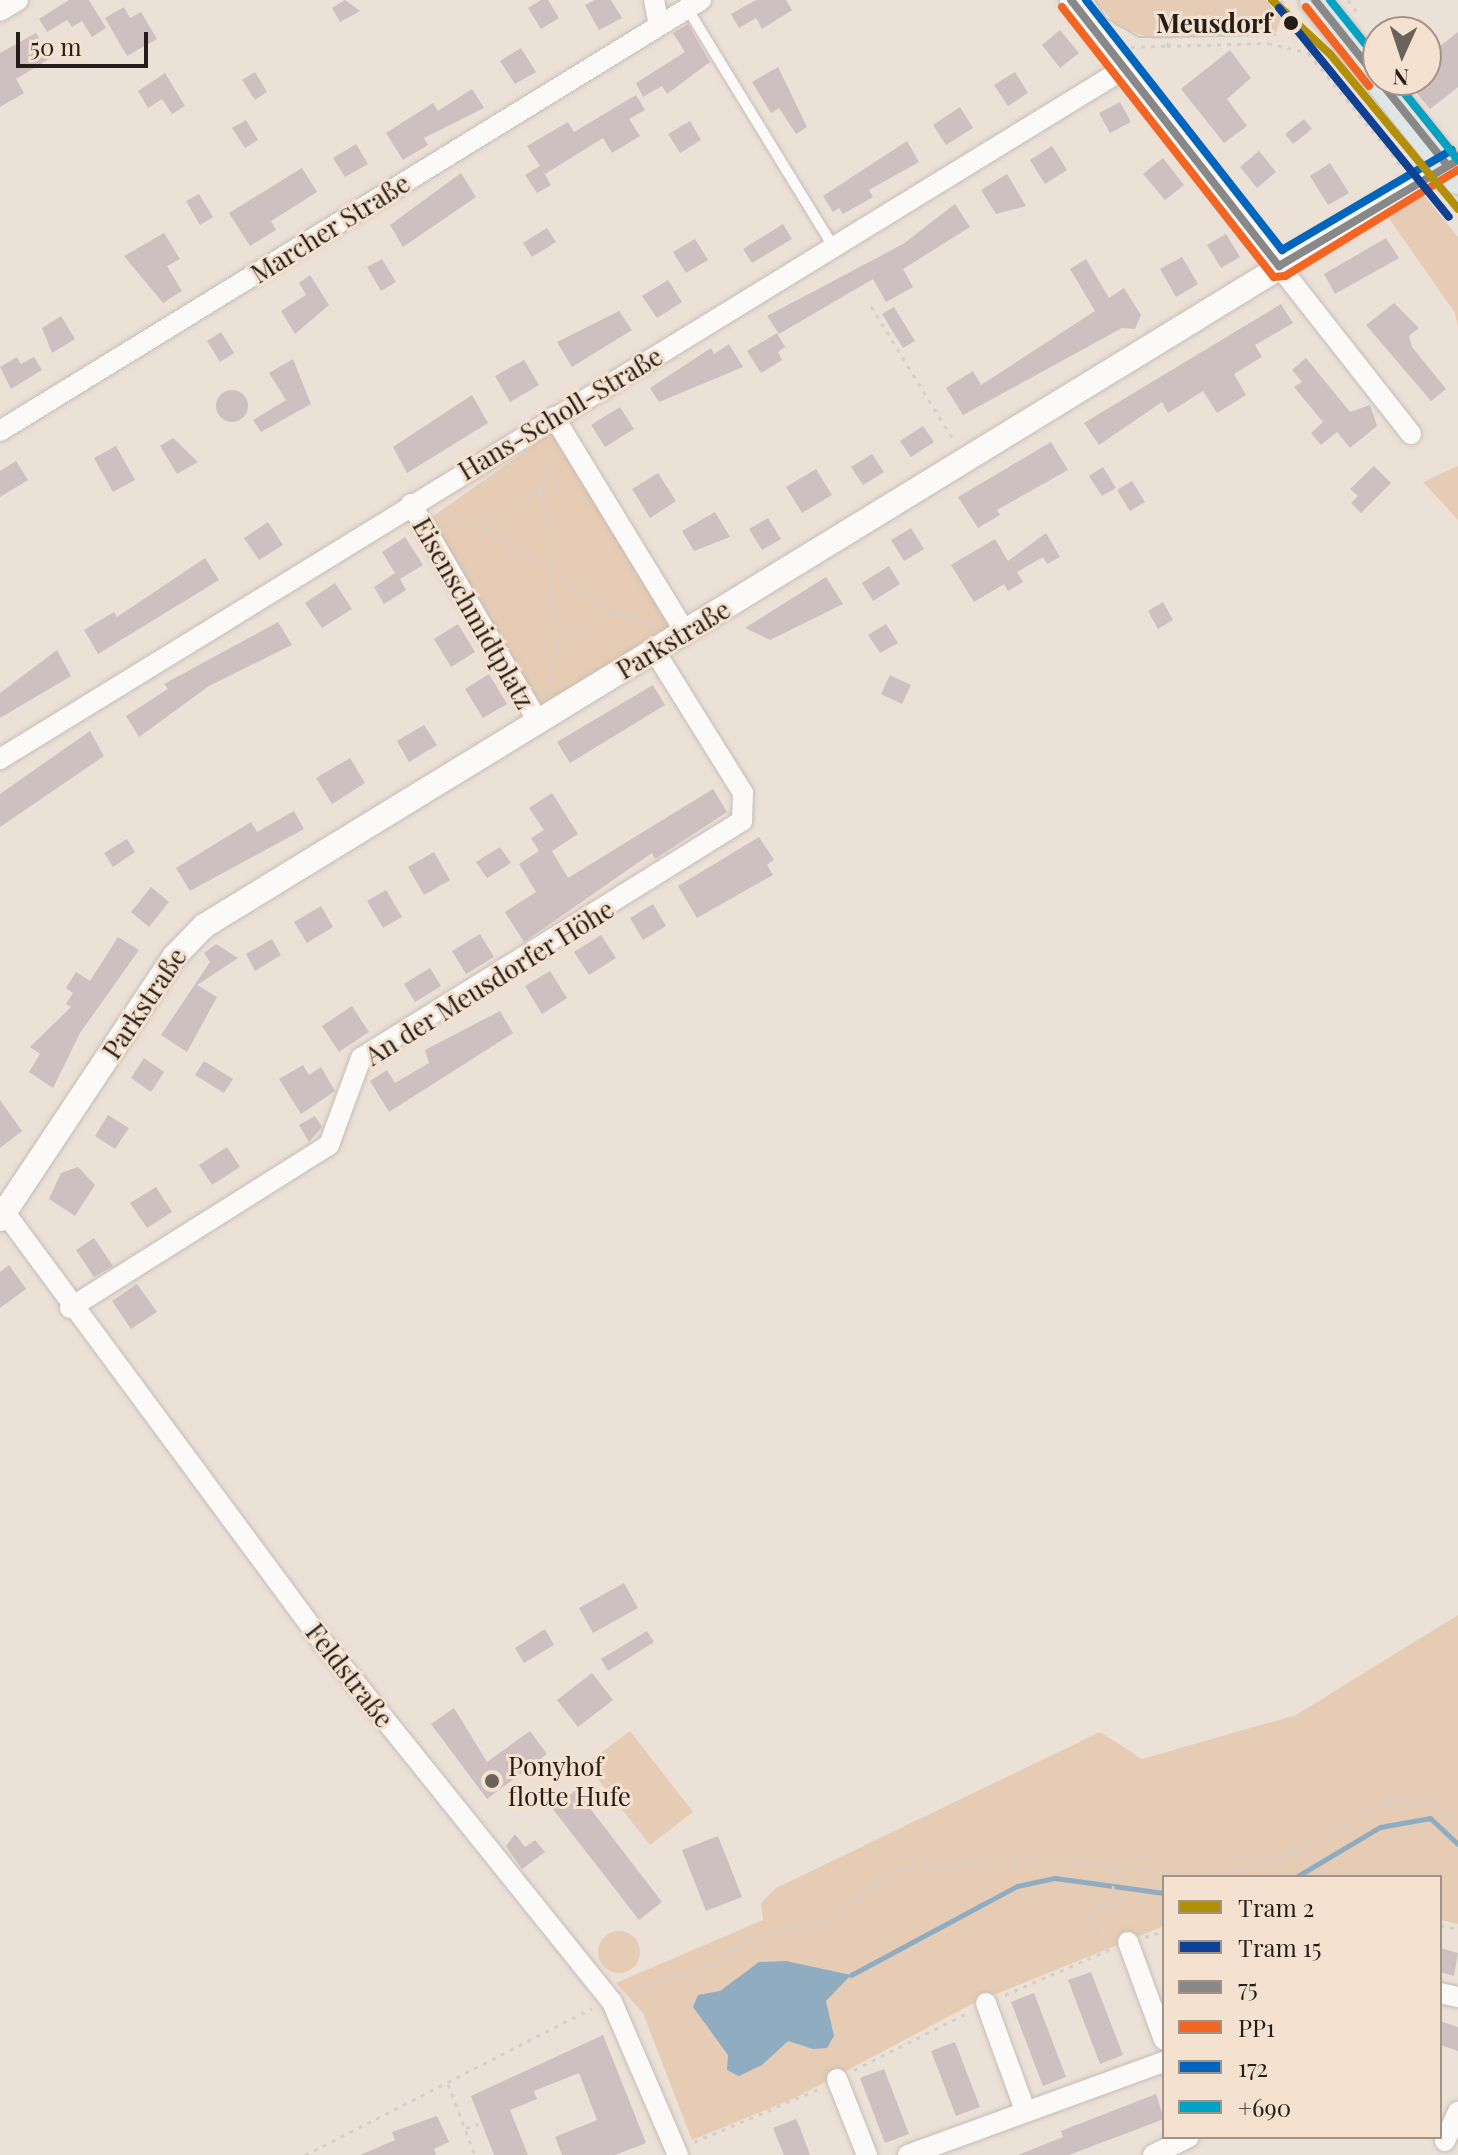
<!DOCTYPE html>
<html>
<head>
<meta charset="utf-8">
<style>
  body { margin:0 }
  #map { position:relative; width:1458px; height:2155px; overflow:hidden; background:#ece1d7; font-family:"Playfair Display",serif }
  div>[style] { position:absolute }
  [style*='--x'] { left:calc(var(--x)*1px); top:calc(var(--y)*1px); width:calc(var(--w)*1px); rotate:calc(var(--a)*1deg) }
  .green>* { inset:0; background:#e6ccb4 }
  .round { border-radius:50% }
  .water>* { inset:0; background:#8facc1 }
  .stream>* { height:5px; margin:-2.5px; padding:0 2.5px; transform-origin:2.5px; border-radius:2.5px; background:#8facc1 }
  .building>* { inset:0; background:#cebfc1 }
  .path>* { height:3px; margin-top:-1.5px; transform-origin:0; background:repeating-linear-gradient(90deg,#d2cfcc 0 4px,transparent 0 10px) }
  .roads { filter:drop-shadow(0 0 2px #c6bdb6) drop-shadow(0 0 2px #c6bdb6) }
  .service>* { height:10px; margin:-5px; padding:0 5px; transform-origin:5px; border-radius:5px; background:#fcfaf9 }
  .minor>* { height:20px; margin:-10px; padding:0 10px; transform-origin:10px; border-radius:10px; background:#fcfaf9 }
  .tertiary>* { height:24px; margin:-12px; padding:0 12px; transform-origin:12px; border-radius:12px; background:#fcfaf9 }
  .primary>* { height:30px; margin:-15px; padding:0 15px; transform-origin:15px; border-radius:15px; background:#e0e5e6 }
  .tram>* { height:2px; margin:-1px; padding:0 1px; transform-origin:1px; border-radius:1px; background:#c9c6c3 }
  .bus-1>* { height:8px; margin:-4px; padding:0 4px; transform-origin:4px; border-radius:4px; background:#888 }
  .bus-2>* { height:8px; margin:-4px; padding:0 4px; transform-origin:4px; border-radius:4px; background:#f26522 }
  .bus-3>* { height:8px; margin:-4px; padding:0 4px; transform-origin:4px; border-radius:4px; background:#0065bd }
  .bus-4>* { height:8px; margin:-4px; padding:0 4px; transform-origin:4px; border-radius:4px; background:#02a2c5 }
  .tram-1>* { height:8px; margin:-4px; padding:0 4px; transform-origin:4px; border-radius:4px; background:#b38f08 }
  .tram-2>* { height:8px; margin:-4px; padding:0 4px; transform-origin:4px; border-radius:4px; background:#0e4094 }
  .dots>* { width:22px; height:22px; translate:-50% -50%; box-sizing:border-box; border:4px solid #f4e1cf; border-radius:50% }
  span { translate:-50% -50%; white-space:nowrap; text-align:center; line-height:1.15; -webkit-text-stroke:6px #f4e1cf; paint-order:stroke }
  .stop-label { font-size:26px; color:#251e18; font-weight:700 }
  .right { translate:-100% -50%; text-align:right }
  .street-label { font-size:26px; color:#251e18 }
  .poi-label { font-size:26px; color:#251e18 }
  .left { translate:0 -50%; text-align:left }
  .legend { position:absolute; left:1162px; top:1875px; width:280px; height:264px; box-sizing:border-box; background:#f4e1cf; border:2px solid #a19386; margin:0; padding:10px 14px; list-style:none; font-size:24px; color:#251e18 }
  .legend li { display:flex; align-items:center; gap:16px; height:40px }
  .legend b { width:40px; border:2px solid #a19386 }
  .north { position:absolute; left:1362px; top:16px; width:80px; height:80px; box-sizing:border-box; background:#f4e1cf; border:2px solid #a19386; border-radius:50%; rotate:183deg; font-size:22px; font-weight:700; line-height:32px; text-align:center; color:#251e18 }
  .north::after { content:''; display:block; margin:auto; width:28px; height:36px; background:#6b625b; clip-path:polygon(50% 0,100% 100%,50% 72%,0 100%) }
  .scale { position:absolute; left:16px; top:32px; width:132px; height:36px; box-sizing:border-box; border:4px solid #251e18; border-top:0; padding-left:10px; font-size:24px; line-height:28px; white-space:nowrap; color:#251e18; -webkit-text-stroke:6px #f4e1cf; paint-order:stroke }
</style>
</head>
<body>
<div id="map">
  <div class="green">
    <i style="clip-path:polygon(1095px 0,1266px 0,1281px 18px,1275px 35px,1153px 39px,1116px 26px)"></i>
    <i style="clip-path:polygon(1423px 194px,1458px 237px,1458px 328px,1455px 313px,1388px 217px)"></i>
    <i style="clip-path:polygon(554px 431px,670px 627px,536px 708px,429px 519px)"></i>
    <i style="clip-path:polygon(1458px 466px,1458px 520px,1423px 482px)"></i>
    <i style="clip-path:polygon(1458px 1615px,1458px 1924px,1440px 1920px,1440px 1877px,1164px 1877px,1164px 1926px,974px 2003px,795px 2098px,692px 2140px,643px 2013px,616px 1983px,763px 1920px,761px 1903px,776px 1888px,1100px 1732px,1142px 1759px,1296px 1715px)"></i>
    <i style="clip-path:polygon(630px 1731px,693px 1812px,650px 1845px,586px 1764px)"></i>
    <i class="round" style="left:598px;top:1931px;width:42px;height:42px"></i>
  </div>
  <div class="water">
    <i style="clip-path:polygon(786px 1961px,851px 1975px,826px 2001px,834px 2036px,827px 2048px,813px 2049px,788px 2041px,762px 2065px,739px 2076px,727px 2070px,728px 2055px,693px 2007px,698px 1995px,720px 1991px,759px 1962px)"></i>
  </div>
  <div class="stream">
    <i style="--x:1296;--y:1877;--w:98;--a:-30.8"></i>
    <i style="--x:1380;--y:1827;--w:51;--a:-10.2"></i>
    <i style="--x:1430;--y:1818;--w:38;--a:43"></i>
    <i style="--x:851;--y:1975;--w:188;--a:-28.2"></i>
    <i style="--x:1017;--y:1886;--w:39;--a:-12"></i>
    <i style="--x:1055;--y:1878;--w:110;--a:7.8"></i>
  </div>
  <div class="building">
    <i style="clip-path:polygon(69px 0,89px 0,106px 28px,92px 37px,82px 21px,72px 27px,67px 20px,47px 32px,39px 19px)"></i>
    <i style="clip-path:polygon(345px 0,360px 11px,340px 22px,332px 8px)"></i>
    <i style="clip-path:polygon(541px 0,548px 0,559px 18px,541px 29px,528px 8px)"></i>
    <i style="clip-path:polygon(595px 0,611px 0,622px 18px,599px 30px,585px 5px)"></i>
    <i style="clip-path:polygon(756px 0,786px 0,792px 10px,762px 29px,756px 18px,739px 28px,731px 14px)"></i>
    <i style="clip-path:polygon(124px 7px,130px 18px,141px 12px,157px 39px,127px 56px,105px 18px)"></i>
    <i style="clip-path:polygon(688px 24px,710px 62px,667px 94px,662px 86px,643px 97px,636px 83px,685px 52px,673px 33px)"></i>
    <i style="clip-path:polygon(1060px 30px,1079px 53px,1060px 68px,1042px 45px)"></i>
    <i style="clip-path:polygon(1458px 32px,1458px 87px,1430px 109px,1406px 80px,1426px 80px,1426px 57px)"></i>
    <i style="clip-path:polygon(36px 33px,51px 58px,16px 79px,24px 93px,0 107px,0 53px)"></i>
    <i style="clip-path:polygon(521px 48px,536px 72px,515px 84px,500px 61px)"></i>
    <i style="clip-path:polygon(1230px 50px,1251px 78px,1227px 99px,1247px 126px,1224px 143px,1181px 89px)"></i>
    <i style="clip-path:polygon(778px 67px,807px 127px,796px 134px,779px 108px,771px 113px,752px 82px)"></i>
    <i style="clip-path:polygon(255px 72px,267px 92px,255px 100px,242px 80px)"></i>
    <i style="clip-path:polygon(1015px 72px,1028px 93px,1008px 106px,994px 85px)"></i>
    <i style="clip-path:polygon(165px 73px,185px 106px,172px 114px,162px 99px,148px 108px,138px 91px)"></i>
    <i style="clip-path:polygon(472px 89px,484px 108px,424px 138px,428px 145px,403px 160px,386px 133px,433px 103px,438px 111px)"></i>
    <i style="clip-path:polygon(636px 95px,645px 110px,629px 119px,640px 136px,612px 153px,603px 138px,545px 174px,527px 146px,568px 122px,574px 132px)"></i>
    <i style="clip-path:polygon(1120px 102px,1131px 122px,1110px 133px,1099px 113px)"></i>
    <i style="clip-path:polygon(960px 107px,973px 128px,946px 145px,933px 125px)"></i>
    <i style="clip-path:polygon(1304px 119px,1312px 129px,1293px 144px,1285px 134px)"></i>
    <i style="clip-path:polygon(246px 120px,258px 140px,245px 148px,232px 128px)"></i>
    <i style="clip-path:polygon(690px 121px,701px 140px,680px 153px,668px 134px)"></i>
    <i style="clip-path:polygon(907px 141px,919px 162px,869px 190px,873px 197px,843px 214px,839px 208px,833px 212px,823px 196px)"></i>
    <i style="clip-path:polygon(356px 144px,368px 164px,345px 177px,333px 158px)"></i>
    <i style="clip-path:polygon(1052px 146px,1067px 170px,1045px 184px,1030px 160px)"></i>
    <i style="clip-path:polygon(1259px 151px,1276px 172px,1257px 188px,1240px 167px)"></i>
    <i style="clip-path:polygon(1163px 158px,1184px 185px,1165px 200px,1143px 174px)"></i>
    <i style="clip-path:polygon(1330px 163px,1349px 193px,1328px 205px,1310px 176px)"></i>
    <i style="clip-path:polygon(540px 166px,551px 185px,537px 193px,525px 175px)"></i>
    <i style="clip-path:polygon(302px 168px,317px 192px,271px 221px,276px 230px,250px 246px,229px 213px)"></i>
    <i style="clip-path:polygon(461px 173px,476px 197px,403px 247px,390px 225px)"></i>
    <i style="clip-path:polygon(1007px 174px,1026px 206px,996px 214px,981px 190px)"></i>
    <i style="clip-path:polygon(199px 194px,213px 217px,200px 225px,186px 201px)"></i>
    <i style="clip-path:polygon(955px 204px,970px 227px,903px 269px,913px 287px,886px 302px,873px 279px,779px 334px,767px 316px,903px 244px)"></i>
    <i style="clip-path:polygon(783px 224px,792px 239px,752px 263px,743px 249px)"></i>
    <i style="clip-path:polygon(547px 228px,556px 242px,532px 257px,523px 243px)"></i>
    <i style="clip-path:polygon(164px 233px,180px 259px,167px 266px,182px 291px,163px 303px,124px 256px)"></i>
    <i style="clip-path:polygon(1226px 234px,1240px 257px,1221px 268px,1207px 245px)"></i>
    <i style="clip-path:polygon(1386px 238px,1399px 258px,1335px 294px,1324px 274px)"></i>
    <i style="clip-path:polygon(695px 239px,708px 260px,686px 273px,673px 252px)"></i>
    <i style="clip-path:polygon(1182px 257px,1198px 284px,1176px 297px,1160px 269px)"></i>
    <i style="clip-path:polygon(382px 259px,396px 282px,381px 291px,367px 267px)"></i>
    <i style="clip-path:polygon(1086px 259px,1109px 298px,1124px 288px,1141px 315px,1135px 329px,1122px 328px,963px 415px,946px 388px,973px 371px,981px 385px,1095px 311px,1070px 269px)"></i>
    <i style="clip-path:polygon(310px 275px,329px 305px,295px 334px,281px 311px,306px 295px,299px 283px)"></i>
    <i style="clip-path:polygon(668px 280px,682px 302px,657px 318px,642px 296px)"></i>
    <i style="clip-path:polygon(1394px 303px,1419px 328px,1409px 336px,1412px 347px,1446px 389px,1431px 401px,1366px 325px)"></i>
    <i style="clip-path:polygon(1281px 304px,1293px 323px,1255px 345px,1262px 357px,1234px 374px,1246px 395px,1217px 413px,1203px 391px,1168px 413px,1162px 402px,1099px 445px,1084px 423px)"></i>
    <i style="clip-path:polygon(894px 307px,915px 341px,903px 348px,882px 314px)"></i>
    <i style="clip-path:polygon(619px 311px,632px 330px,572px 367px,557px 342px)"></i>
    <i style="clip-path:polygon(61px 316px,75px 339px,52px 353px,42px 328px)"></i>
    <i style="clip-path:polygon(221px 332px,234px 353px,220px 362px,207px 341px)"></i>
    <i style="clip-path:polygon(777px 333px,785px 347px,778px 352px,782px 360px,761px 373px,747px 351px)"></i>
    <i style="clip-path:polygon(729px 344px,743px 367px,659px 402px,650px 388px,711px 348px,714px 354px)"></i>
    <i style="clip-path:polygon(17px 357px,21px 364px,34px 357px,42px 370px,11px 389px,0 367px)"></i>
    <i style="clip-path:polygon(1306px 358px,1350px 412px,1370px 405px,1377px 426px,1350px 448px,1337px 432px,1321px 445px,1311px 433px,1323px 422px,1294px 387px,1302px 382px,1292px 370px)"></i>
    <i style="clip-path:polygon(293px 359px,311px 404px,261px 432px,253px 420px,286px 400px,269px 373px)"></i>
    <i style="clip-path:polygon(524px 360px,539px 385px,510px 402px,495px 376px)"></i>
    <i class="round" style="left:216px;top:390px;width:32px;height:32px"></i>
    <i style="clip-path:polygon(472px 395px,488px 423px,407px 473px,393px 447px)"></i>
    <i style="clip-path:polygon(620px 407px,634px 429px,605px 447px,591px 425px)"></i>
    <i style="clip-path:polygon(923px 426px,934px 442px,911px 457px,900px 441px)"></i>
    <i style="clip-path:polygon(173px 438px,198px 462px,177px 474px,160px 446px)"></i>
    <i style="clip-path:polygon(1051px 442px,1068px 470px,997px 510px,1000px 515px,978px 528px,958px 497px)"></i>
    <i style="clip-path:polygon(116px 446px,135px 480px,113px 492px,94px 458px)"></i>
    <i style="clip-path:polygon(872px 454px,884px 472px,863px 485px,851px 467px)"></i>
    <i style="clip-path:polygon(16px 461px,28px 480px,0 497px,0 471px)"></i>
    <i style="clip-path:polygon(1374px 466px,1391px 483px,1361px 513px,1351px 503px,1358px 496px,1350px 489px)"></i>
    <i style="clip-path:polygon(1103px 467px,1116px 488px,1102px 496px,1089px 476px)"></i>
    <i style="clip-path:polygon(816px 469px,832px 495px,802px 513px,786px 487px)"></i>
    <i style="clip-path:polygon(658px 473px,676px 501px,650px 518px,632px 489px)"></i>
    <i style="clip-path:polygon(1132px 481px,1145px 502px,1130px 511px,1117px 490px)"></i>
    <i style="clip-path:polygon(715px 512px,730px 537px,694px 551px,682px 531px)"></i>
    <i style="clip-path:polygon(768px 518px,781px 539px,762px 550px,749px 529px)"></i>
    <i style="clip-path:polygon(268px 522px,283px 545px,259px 560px,244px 538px)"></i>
    <i style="clip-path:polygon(911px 528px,924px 549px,904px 561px,891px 540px)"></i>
    <i style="clip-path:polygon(1046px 533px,1060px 557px,1047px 564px,1043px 557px,1017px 572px,1023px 582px,1008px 591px,1004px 584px,974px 602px,951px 565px,995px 539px,1008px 561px)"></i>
    <i style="clip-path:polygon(405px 537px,423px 565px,400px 579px,406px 590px,384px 604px,374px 587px,395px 573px,382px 552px)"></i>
    <i style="clip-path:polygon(205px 558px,219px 580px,98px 654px,84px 630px,114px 612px,117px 617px)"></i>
    <i style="clip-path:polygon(889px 566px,900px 584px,873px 601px,862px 583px)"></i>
    <i style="clip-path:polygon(826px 577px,843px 604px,770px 640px,745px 628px)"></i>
    <i style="clip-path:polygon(335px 583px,352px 609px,322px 628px,305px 603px)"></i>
    <i style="clip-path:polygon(1163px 602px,1173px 620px,1158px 629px,1148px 611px)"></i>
    <i style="clip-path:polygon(278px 622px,292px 645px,209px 686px,139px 737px,126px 716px,168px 689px,164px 684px)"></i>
    <i style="clip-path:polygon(458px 624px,475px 652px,451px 667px,434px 639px)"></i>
    <i style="clip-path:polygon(886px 624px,898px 643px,880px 653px,868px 635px)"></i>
    <i style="clip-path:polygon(57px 650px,71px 676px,0 718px,0 693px)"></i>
    <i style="clip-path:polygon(489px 674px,507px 704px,483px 718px,465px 689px)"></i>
    <i style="clip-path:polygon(890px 675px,911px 685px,902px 704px,881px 694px)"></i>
    <i style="clip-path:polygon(653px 685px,665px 705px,570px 763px,557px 742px)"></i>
    <i style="clip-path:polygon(424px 725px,437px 745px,409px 762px,397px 741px)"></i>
    <i style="clip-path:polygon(90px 731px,104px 756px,0 827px,0 794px)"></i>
    <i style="clip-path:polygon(350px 758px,365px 783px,332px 804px,316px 778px)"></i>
    <i style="clip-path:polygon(713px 789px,727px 812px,655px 859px,652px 853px,524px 942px,505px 912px,536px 892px,519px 864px,539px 851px,531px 838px,544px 830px,529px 808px,552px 793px,578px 834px,552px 851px,568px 878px)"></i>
    <i style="clip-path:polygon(294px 811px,304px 829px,190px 891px,176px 868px,251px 822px,257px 832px)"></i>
    <i style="clip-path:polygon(759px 837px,774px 860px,767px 865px,773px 875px,697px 918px,678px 886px)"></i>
    <i style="clip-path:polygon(127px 839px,135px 852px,113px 867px,104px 853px)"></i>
    <i style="clip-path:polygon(500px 847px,511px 863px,487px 878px,476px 862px)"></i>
    <i style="clip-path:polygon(434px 852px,450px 880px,424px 895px,408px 867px)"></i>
    <i style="clip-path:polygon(151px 887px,169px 902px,149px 927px,131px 912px)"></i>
    <i style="clip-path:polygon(386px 890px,402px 917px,383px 928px,367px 901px)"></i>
    <i style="clip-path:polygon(653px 904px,666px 926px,643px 940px,630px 918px)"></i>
    <i style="clip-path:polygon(321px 906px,333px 927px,307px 943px,294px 922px)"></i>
    <i style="clip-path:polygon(480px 934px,494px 957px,466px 974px,452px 951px)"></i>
    <i style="clip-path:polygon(601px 935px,616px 958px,589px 975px,574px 952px)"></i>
    <i style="clip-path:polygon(118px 937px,139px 950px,80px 1033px,53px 1088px,29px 1072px,40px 1054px,30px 1047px,71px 1007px,66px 1004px,73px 993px,66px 988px,76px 972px,90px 981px)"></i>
    <i style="clip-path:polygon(272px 939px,281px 955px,255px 971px,246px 954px)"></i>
    <i style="clip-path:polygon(216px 944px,238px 958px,197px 985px,217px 997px,187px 1052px,161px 1035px,210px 962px,204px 953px)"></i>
    <i style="clip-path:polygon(430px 968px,441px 986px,415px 1002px,404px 984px)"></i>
    <i style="clip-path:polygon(550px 971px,567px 998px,542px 1014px,525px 986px)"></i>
    <i style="clip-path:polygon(352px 1006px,369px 1032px,339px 1052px,322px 1026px)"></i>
    <i style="clip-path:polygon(500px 1011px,513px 1033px,389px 1112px,370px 1081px,387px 1070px,395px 1083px,429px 1063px,425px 1050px)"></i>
    <i style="clip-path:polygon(144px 1058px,164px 1072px,151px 1092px,131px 1078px)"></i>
    <i style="clip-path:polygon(204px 1061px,233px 1079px,224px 1093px,195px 1075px)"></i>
    <i style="clip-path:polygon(303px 1065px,309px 1075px,321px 1067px,335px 1091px,301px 1114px,279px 1079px)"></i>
    <i style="clip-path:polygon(0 1100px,22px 1131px,0 1148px)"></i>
    <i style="clip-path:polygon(108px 1115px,129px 1128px,115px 1149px,95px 1136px)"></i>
    <i style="clip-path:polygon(315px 1116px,322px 1127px,309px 1142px,299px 1125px)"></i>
    <i style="clip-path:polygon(227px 1147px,240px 1167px,212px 1185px,199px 1165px)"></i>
    <i style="clip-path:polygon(78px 1167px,95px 1185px,75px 1216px,49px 1199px,61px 1173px)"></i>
    <i style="clip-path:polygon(156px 1187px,172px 1212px,147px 1228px,130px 1203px)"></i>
    <i style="clip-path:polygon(94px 1238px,113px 1266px,94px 1277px,76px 1250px)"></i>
    <i style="clip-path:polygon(9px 1265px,26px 1289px,0 1308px,0 1272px)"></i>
    <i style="clip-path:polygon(137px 1284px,157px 1312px,131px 1329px,112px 1301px)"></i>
    <i style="clip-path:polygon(624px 1583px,638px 1608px,593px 1633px,579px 1608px)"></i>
    <i style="clip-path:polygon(545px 1629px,554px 1645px,524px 1663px,515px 1648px)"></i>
    <i style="clip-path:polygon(647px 1631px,654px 1642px,608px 1671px,601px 1659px)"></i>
    <i style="clip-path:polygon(592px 1673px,613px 1700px,578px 1727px,557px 1700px)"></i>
    <i style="clip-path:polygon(454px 1708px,487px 1762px,530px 1731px,547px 1754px,487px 1799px,431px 1724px)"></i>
    <i style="clip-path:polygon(576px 1790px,662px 1902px,639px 1920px,552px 1808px)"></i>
    <i style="clip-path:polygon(515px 1834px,525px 1847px,535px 1840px,545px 1852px,522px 1869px,506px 1846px)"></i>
    <i style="clip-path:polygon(718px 1836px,742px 1897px,706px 1911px,682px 1850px)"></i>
    <i style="clip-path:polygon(1440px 1948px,1458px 1953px,1454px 1976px,1440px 1972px)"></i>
    <i style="clip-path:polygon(1091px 1972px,1123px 2055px,1100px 2064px,1068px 1980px)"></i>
    <i style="clip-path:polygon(1034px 1993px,1066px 2077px,1043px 2086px,1011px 2002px)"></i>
    <i style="clip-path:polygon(1440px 2021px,1458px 2027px,1458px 2051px,1440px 2045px)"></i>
    <i style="clip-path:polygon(603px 2035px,646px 2143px,615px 2155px,562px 2155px,555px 2137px,597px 2120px,579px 2073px,534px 2091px,537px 2099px,510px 2110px,528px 2155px,494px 2155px,471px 2096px)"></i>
    <i style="clip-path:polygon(955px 2042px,980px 2107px,956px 2116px,931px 2051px)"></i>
    <i style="clip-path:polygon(884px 2069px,909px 2134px,885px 2143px,860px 2078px)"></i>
    <i style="clip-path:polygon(1156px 2094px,1164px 2119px,1069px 2155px,1018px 2155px,1063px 2137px,1061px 2131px)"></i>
    <i style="clip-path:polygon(437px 2116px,449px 2142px,434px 2149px,436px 2155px,360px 2155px,395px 2140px,392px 2132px)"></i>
    <i style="clip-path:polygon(796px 2119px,800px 2128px,810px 2155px,784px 2155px,773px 2128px)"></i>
  </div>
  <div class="path">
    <i style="--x:1281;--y:0;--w:32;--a:51"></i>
    <i style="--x:1301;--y:25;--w:29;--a:76"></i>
    <i style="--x:1308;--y:53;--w:14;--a:-39"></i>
    <i style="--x:1348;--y:0;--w:14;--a:54"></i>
    <i style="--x:1167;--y:46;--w:101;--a:-1.7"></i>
    <i style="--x:1268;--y:43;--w:41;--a:14"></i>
    <i style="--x:1308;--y:53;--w:148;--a:50.5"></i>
    <i style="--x:1131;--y:47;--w:36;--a:-2"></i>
    <i style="--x:1167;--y:46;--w:51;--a:-63.4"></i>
    <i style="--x:871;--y:306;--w:158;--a:58.4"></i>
    <i style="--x:439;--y:513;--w:47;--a:18.4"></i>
    <i style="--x:484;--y:528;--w:153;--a:32.8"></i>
    <i style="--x:613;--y:611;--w:44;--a:20.1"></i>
    <i style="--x:484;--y:528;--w:70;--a:-32.8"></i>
    <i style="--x:556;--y:644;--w:66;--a:-30.1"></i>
    <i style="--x:549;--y:691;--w:48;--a:-81.5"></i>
    <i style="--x:556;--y:644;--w:155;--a:-94.8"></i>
    <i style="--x:543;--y:490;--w:46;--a:-82.6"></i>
    <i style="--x:1114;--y:1866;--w:29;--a:92"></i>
    <i style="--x:1113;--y:1895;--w:30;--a:75"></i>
    <i style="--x:1212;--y:1877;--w:92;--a:-16.5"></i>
    <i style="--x:1300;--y:1851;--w:101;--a:-29.6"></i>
    <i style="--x:1388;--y:1801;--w:38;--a:0"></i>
    <i style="--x:1426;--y:1801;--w:36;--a:28"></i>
    <i style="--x:1440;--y:1925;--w:18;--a:13"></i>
    <i style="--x:1098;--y:1935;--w:30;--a:-111"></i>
    <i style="--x:1087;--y:1907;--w:27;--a:-10"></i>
    <i style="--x:1145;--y:1937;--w:20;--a:-18"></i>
    <i style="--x:629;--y:1994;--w:44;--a:-25.4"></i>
    <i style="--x:669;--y:1975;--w:45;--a:-12.8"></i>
    <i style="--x:713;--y:1965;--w:45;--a:-36.9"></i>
    <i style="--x:749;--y:1938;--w:82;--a:-12"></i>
    <i style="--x:829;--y:1921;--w:72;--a:-38.8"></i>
    <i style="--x:885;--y:1876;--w:19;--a:-21"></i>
    <i style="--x:903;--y:1869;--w:151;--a:-4.2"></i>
    <i style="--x:1054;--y:1858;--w:142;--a:7.7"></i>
    <i style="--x:1005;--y:1995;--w:116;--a:-23.5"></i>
    <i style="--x:854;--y:2070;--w:129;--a:-26.8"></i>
    <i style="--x:448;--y:2084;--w:76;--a:69.2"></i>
    <i style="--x:466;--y:2128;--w:13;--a:-18"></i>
    <i style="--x:694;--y:2142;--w:136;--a:-23"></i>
    <i style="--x:305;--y:2155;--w:322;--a:-27.1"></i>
  </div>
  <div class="roads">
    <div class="service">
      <i style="--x:687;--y:8;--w:279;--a:58.5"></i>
    </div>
    <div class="minor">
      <i style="--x:654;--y:0;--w:25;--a:79"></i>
      <i style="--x:1070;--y:0;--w:552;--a:51.84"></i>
      <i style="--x:0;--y:11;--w:21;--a:-31"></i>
      <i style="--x:554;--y:417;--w:252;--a:58.6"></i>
      <i style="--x:0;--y:431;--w:823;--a:-31.58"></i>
      <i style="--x:411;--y:504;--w:251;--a:59.7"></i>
      <i style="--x:0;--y:759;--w:1317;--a:-31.55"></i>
      <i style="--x:0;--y:1206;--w:540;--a:53.51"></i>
      <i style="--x:321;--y:1640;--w:464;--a:51.2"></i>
      <i style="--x:612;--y:2002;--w:167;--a:66.7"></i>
      <i style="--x:70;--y:1308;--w:306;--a:-32.2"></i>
      <i style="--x:329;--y:1145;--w:93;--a:-69.8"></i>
      <i style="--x:361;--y:1058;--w:449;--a:-31.9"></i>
      <i style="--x:742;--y:821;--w:28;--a:-88"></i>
      <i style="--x:743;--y:793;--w:168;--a:-121.9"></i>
      <i style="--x:1128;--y:1942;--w:104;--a:69.8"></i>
      <i style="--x:1440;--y:1993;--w:18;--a:13"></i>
      <i style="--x:986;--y:2003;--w:114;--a:70"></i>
      <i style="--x:837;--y:2079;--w:82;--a:68.5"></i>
      <i style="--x:1445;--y:2141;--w:32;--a:-66"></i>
      <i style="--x:908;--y:2155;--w:272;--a:-20"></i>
      <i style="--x:1153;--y:2155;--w:40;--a:-26.6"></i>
    </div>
    <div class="tertiary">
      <i style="--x:0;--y:1219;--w:315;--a:-56.4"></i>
      <i style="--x:174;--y:957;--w:43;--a:-45.9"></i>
      <i style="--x:204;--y:926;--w:1457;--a:-31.48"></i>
    </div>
    <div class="primary">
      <i style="--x:1315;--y:0;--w:101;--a:51.4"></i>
      <i style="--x:1379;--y:80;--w:127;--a:51.4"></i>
    </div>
  </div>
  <div class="tram">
    <i style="--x:1095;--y:0;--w:21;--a:59"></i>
    <i style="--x:1106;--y:18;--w:38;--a:30"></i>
    <i style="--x:1139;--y:37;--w:136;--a:-0.8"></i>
  </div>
  <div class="bus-1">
    <i style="--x:1071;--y:0;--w:338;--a:52"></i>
    <i style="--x:1279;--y:266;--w:208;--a:-30.6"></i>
    <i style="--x:1315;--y:0;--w:101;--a:51.4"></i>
    <i style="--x:1379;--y:80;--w:109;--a:51.3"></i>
  </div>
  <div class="bus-2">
    <i style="--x:1062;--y:7;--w:343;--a:51.9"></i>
    <i style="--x:1274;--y:277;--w:11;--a:-5"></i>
    <i style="--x:1285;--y:276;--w:203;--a:-31.5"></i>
    <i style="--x:1306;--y:7;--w:101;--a:51.4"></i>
    <i style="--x:1394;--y:80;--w:102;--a:51.3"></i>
  </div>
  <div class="bus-3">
    <i style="--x:1086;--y:0;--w:318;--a:51.9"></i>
    <i style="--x:1282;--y:250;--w:197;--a:-30.5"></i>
  </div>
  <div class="bus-4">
    <i style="--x:1330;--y:0;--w:77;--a:51.3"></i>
    <i style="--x:1394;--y:80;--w:102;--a:51.3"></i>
  </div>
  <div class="tram-1">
    <i style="--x:1272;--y:0;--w:79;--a:43"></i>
    <i style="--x:1330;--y:54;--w:201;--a:50.4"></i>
  </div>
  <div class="tram-2">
    <i style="--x:1279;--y:8;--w:269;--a:50.9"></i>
  </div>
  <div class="dots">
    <i style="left:1291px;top:23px;background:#251e18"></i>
    <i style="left:492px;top:1781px;background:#6b625b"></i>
  </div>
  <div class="stop-label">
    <span class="right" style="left:1272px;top:23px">Meusdorf</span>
  </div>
  <div class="street-label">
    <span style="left:330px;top:228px;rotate:-32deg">Marcher Straße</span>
    <span style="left:560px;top:413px;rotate:-31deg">Hans-Scholl-Straße</span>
    <span style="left:474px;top:613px;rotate:60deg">Eisenschmidtplatz</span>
    <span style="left:673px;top:639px;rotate:-31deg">Parkstraße</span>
    <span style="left:489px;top:982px;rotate:-32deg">An der Meusdorfer Höhe</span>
    <span style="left:144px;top:1003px;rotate:-56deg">Parkstraße</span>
    <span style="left:350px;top:1675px;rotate:52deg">Feldstraße</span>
  </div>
  <div class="poi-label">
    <span class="left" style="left:508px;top:1781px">Ponyhof<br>flotte Hufe</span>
  </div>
  <ul class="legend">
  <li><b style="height:10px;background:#b38f08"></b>Tram 2</li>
  <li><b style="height:10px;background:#0e4094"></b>Tram 15</li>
  <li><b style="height:10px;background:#888"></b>75</li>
  <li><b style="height:10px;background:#f26522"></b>PP1</li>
  <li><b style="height:10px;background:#0065bd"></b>172</li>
  <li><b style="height:10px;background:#02a2c5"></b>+690</li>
  </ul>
  <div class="north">N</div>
  <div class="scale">50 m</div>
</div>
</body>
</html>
